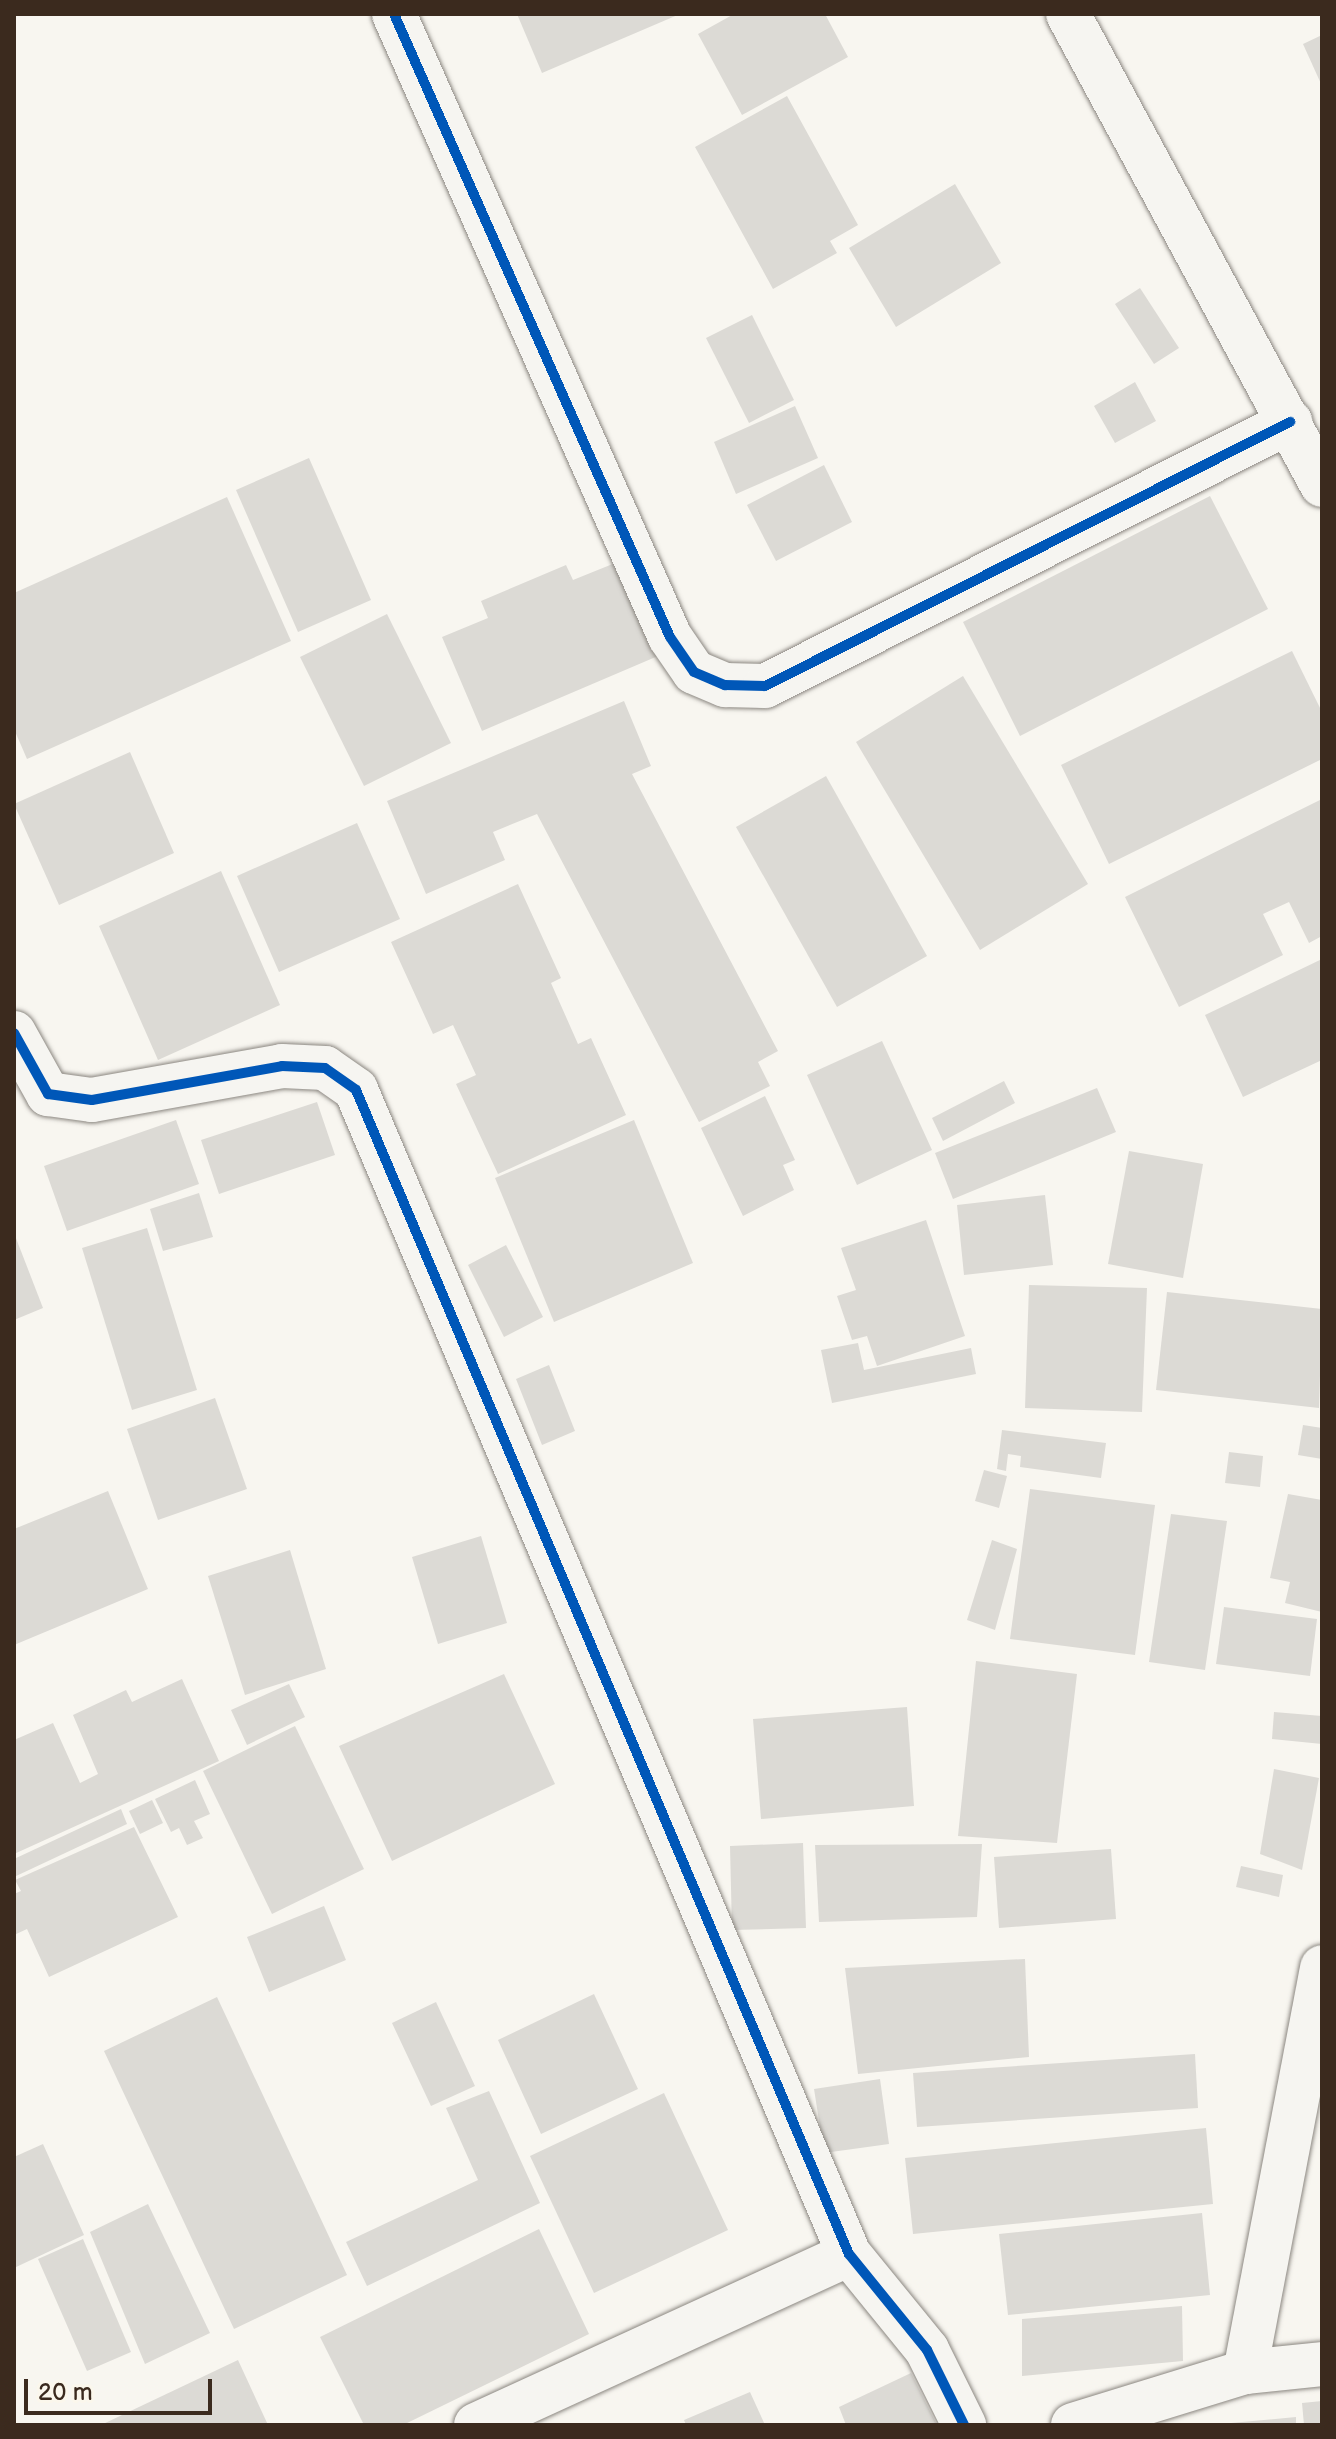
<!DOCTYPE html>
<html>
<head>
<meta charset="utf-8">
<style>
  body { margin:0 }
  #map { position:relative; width:1336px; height:2439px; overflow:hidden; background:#f8f6f0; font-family:"Balsamiq Sans",sans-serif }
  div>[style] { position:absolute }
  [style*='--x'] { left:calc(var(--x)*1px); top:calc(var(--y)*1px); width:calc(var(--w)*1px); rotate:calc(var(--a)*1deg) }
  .building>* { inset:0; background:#dcdad5 }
  .roads { filter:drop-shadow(0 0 2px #8b8781) drop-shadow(0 0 2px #8b8781) }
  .minor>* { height:44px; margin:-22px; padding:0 22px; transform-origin:22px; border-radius:22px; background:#f6f5f1 }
  .cycleway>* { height:10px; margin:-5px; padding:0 5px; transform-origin:5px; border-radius:5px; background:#0057b8 }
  span { translate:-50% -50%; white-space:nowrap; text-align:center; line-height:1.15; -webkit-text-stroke:7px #fbf7ec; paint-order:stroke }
  .frame { position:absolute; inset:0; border:16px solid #3b2a1e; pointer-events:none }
  .scale { position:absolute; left:24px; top:2379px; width:188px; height:36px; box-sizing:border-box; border:4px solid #3b2a1e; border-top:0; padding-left:10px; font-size:24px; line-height:28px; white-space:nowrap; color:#3b2a1e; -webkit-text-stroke:6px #fbf7ec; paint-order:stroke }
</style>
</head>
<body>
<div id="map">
  <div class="building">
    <i style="clip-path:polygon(517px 14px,680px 14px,542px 73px)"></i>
    <i style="clip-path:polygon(734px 14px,825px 14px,848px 57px,742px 115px,698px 34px)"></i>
    <i style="clip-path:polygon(1322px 35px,1322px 86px,1303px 44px)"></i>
    <i style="clip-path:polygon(787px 96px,858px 225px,830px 241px,837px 253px,773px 289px,695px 147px)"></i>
    <i style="clip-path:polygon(955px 184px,1001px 263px,896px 327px,849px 248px)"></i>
    <i style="clip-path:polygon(1140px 288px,1179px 348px,1154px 364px,1115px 304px)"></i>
    <i style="clip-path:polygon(752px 315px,794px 400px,749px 423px,706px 338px)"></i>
    <i style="clip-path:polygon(1135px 382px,1156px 421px,1115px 443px,1094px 406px)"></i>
    <i style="clip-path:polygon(795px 406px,818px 458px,736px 494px,714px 442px)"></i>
    <i style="clip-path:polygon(309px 458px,371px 600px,298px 632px,236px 490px)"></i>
    <i style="clip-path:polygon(824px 465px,852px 522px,776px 561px,747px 505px)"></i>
    <i style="clip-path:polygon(1210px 496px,1268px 609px,1020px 736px,963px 622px)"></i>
    <i style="clip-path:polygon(227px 497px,291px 641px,27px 759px,14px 729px,14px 593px)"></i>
    <i style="clip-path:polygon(625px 559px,665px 653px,482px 731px,442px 637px,488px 618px,481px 601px,566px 565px,573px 580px)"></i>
    <i style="clip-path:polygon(387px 614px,451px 743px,364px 786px,300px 657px)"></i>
    <i style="clip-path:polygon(1292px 651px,1322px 712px,1322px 759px,1109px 864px,1061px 765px)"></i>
    <i style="clip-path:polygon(963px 676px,1088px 884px,980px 950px,856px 742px)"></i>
    <i style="clip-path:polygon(624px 701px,651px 766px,632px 774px,778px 1051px,758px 1062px,770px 1086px,699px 1122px,537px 814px,493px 832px,505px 860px,426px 894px,387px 801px)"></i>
    <i style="clip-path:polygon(130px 752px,174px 853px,59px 905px,14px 804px)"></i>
    <i style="clip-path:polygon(826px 776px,927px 956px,837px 1007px,736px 827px)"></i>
    <i style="clip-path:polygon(1322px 799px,1322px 936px,1309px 943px,1289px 902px,1263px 914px,1283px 955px,1179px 1007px,1125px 897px)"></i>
    <i style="clip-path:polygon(357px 823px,400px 919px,279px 972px,237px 876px)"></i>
    <i style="clip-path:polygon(221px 871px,280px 1005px,158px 1060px,99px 926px)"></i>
    <i style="clip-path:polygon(518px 884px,561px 978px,551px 983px,578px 1044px,591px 1038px,626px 1115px,498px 1174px,456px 1084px,476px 1075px,453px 1025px,433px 1034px,391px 942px)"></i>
    <i style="clip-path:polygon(1322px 959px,1322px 1060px,1243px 1097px,1205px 1015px)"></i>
    <i style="clip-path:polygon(882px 1041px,932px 1150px,857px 1185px,807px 1075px)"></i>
    <i style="clip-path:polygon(1004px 1081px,1015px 1103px,943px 1141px,932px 1118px)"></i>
    <i style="clip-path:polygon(1097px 1088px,1116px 1132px,953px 1199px,935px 1153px)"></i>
    <i style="clip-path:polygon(765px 1096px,795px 1160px,783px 1165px,794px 1190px,743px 1216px,701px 1128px)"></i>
    <i style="clip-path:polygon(317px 1102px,335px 1155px,219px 1194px,201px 1140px)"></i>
    <i style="clip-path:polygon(176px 1120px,199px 1184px,67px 1231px,44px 1166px)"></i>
    <i style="clip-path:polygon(634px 1120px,693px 1263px,554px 1322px,495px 1178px)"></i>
    <i style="clip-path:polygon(1129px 1151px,1203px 1164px,1183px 1278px,1108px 1264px)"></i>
    <i style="clip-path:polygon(199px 1193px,213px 1237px,163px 1251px,150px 1209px)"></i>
    <i style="clip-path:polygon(1045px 1195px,1053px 1265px,964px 1275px,957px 1205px)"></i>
    <i style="clip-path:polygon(926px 1220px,965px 1336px,877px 1366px,867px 1336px,852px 1340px,837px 1296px,856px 1290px,841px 1248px)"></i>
    <i style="clip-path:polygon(147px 1228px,197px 1390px,132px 1410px,82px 1248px)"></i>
    <i style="clip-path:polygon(14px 1233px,43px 1308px,14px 1320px)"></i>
    <i style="clip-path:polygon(506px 1245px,543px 1317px,504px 1337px,468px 1265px)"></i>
    <i style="clip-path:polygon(1029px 1285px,1147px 1288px,1142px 1412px,1025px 1408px)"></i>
    <i style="clip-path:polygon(1167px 1292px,1322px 1309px,1319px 1408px,1156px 1390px)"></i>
    <i style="clip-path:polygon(858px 1343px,864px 1370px,971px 1348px,976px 1374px,832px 1403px,821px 1350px)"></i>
    <i style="clip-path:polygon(549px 1365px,575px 1431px,542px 1445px,516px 1379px)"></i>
    <i style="clip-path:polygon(215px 1398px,247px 1489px,158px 1520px,127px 1429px)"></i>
    <i style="clip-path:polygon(1303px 1425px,1322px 1428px,1322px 1459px,1298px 1455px)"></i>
    <i style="clip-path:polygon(1002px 1430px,1106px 1443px,1101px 1478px,1020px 1467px,1021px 1456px,1008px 1454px,1006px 1471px,997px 1469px)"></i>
    <i style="clip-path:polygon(1229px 1452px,1263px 1456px,1260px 1487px,1225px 1483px)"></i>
    <i style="clip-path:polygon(984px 1470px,1007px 1476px,999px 1508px,975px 1501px)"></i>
    <i style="clip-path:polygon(1030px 1489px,1155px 1505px,1135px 1655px,1010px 1639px)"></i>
    <i style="clip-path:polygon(108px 1491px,148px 1589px,14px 1645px,14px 1529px)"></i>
    <i style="clip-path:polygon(1288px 1494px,1322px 1500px,1322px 1612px,1285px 1603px,1290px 1582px,1270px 1578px)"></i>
    <i style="clip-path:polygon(1171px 1514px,1227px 1521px,1205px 1670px,1149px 1662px)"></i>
    <i style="clip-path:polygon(481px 1536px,507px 1623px,438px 1644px,412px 1557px)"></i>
    <i style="clip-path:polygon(992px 1540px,1017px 1549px,995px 1630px,967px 1620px)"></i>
    <i style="clip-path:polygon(290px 1550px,326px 1669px,245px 1695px,208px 1576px)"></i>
    <i style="clip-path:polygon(1224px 1607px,1317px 1619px,1310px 1676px,1216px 1664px)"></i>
    <i style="clip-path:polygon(976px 1661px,1077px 1674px,1057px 1843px,958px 1836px)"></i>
    <i style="clip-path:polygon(504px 1674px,555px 1784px,392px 1861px,339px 1746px)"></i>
    <i style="clip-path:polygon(182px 1679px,219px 1761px,14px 1854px,14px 1740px,53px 1723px,80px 1783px,98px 1774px,73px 1715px,126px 1690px,132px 1702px)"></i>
    <i style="clip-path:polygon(289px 1684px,305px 1717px,247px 1745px,231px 1710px)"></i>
    <i style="clip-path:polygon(907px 1707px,914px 1806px,761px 1819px,753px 1719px)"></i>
    <i style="clip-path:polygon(1274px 1712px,1322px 1716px,1322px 1744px,1272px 1739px)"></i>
    <i style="clip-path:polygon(295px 1726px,364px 1869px,272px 1914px,203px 1771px)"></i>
    <i style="clip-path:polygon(1274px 1769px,1319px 1778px,1302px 1870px,1260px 1854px)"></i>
    <i style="clip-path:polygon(195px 1780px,210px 1814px,194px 1821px,203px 1838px,187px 1845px,179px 1828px,171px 1832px,155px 1799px)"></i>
    <i style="clip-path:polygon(152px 1800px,163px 1823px,140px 1834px,129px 1811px)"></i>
    <i style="clip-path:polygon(121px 1809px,127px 1824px,14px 1877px,14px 1859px)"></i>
    <i style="clip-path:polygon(134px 1827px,178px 1917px,49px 1977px,27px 1929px,14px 1935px,14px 1894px,21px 1891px,15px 1880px)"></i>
    <i style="clip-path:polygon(803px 1843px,806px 1928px,732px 1930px,730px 1846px)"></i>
    <i style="clip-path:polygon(982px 1844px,977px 1917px,819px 1922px,815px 1845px)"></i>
    <i style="clip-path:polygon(1111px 1849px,1116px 1919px,999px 1928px,994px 1857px)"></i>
    <i style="clip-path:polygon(1241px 1866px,1283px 1875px,1279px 1897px,1236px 1887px)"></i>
    <i style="clip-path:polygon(324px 1906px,346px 1960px,269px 1992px,247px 1937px)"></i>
    <i style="clip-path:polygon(1025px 1959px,1029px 2057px,858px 2074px,845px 1968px)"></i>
    <i style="clip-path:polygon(594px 1994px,638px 2089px,541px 2134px,498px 2040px)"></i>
    <i style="clip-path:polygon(217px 1997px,347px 2275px,234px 2329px,104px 2051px)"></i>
    <i style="clip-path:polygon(436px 2002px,475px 2086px,431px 2106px,392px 2023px)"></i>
    <i style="clip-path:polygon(1195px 2054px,1198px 2108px,917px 2127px,913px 2073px)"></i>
    <i style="clip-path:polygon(880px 2079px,889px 2144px,824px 2153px,814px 2089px)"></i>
    <i style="clip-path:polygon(489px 2091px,540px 2203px,367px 2286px,346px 2242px,478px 2180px,446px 2108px)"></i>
    <i style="clip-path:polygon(664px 2093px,728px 2230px,594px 2293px,530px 2156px)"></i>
    <i style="clip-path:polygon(1206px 2128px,1213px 2204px,913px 2234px,905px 2158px)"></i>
    <i style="clip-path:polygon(43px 2144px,84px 2235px,14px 2268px,14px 2157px)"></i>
    <i style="clip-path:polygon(148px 2204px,210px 2333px,145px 2364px,90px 2232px)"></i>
    <i style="clip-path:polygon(1202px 2213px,1210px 2295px,1008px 2315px,999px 2234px)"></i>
    <i style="clip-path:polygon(539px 2229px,589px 2334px,403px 2425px,364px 2425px,320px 2337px)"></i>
    <i style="clip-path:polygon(83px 2239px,131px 2352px,87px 2371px,38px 2259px)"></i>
    <i style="clip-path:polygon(1182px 2306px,1183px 2361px,1022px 2376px,1022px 2319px)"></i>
    <i style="clip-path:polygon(238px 2360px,268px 2425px,101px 2425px)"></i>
    <i style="clip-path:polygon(911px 2373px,937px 2425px,846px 2425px,839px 2407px)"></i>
    <i style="clip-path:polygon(750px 2392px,765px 2425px,686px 2425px,684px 2420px)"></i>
    <i style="clip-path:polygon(1322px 2401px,1322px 2425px,1304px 2425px,1302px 2403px)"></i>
    <i style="clip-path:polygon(1296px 2417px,1296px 2425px,1231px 2425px,1231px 2423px)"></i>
  </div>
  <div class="roads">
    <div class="minor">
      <i style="--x:394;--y:14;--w:681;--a:66.11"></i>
      <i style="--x:670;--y:637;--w:42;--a:55.6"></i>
      <i style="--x:694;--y:672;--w:34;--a:23"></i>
      <i style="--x:725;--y:685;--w:40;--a:1.4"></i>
      <i style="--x:765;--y:686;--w:588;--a:-26.7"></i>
      <i style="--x:1068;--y:14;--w:535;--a:61.66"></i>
      <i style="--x:14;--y:1033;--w:70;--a:60.9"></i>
      <i style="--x:48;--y:1094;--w:44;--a:7.8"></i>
      <i style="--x:92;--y:1100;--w:193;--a:-10.1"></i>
      <i style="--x:282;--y:1066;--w:43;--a:2.7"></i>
      <i style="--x:325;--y:1068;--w:38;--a:35"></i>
      <i style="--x:356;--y:1090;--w:1264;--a:67.05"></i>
      <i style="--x:849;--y:2254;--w:124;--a:50.9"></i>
      <i style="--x:927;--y:2350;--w:84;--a:63.7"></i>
      <i style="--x:1245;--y:2372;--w:412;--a:-79.2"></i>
      <i style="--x:476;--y:2425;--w:410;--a:-24.6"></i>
      <i style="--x:1073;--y:2425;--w:180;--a:-17.1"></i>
      <i style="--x:1245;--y:2372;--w:77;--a:-5.9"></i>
    </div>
  </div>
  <div class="cycleway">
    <i style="--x:394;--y:14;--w:681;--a:66.11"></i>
    <i style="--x:670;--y:637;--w:42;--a:55.6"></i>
    <i style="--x:694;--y:672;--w:34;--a:23"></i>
    <i style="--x:725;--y:685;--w:40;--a:1.4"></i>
    <i style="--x:765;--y:686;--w:588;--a:-26.7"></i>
    <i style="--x:14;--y:1033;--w:70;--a:60.9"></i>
    <i style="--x:48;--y:1094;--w:44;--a:7.8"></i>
    <i style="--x:92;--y:1100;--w:193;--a:-10.1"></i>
    <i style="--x:282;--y:1066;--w:43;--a:2.7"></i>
    <i style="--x:325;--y:1068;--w:38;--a:35"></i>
    <i style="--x:356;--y:1090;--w:1264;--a:67.05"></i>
    <i style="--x:849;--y:2254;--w:124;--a:50.9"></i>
    <i style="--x:927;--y:2350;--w:84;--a:63.7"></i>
  </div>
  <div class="frame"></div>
  <div class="scale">20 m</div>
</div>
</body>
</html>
